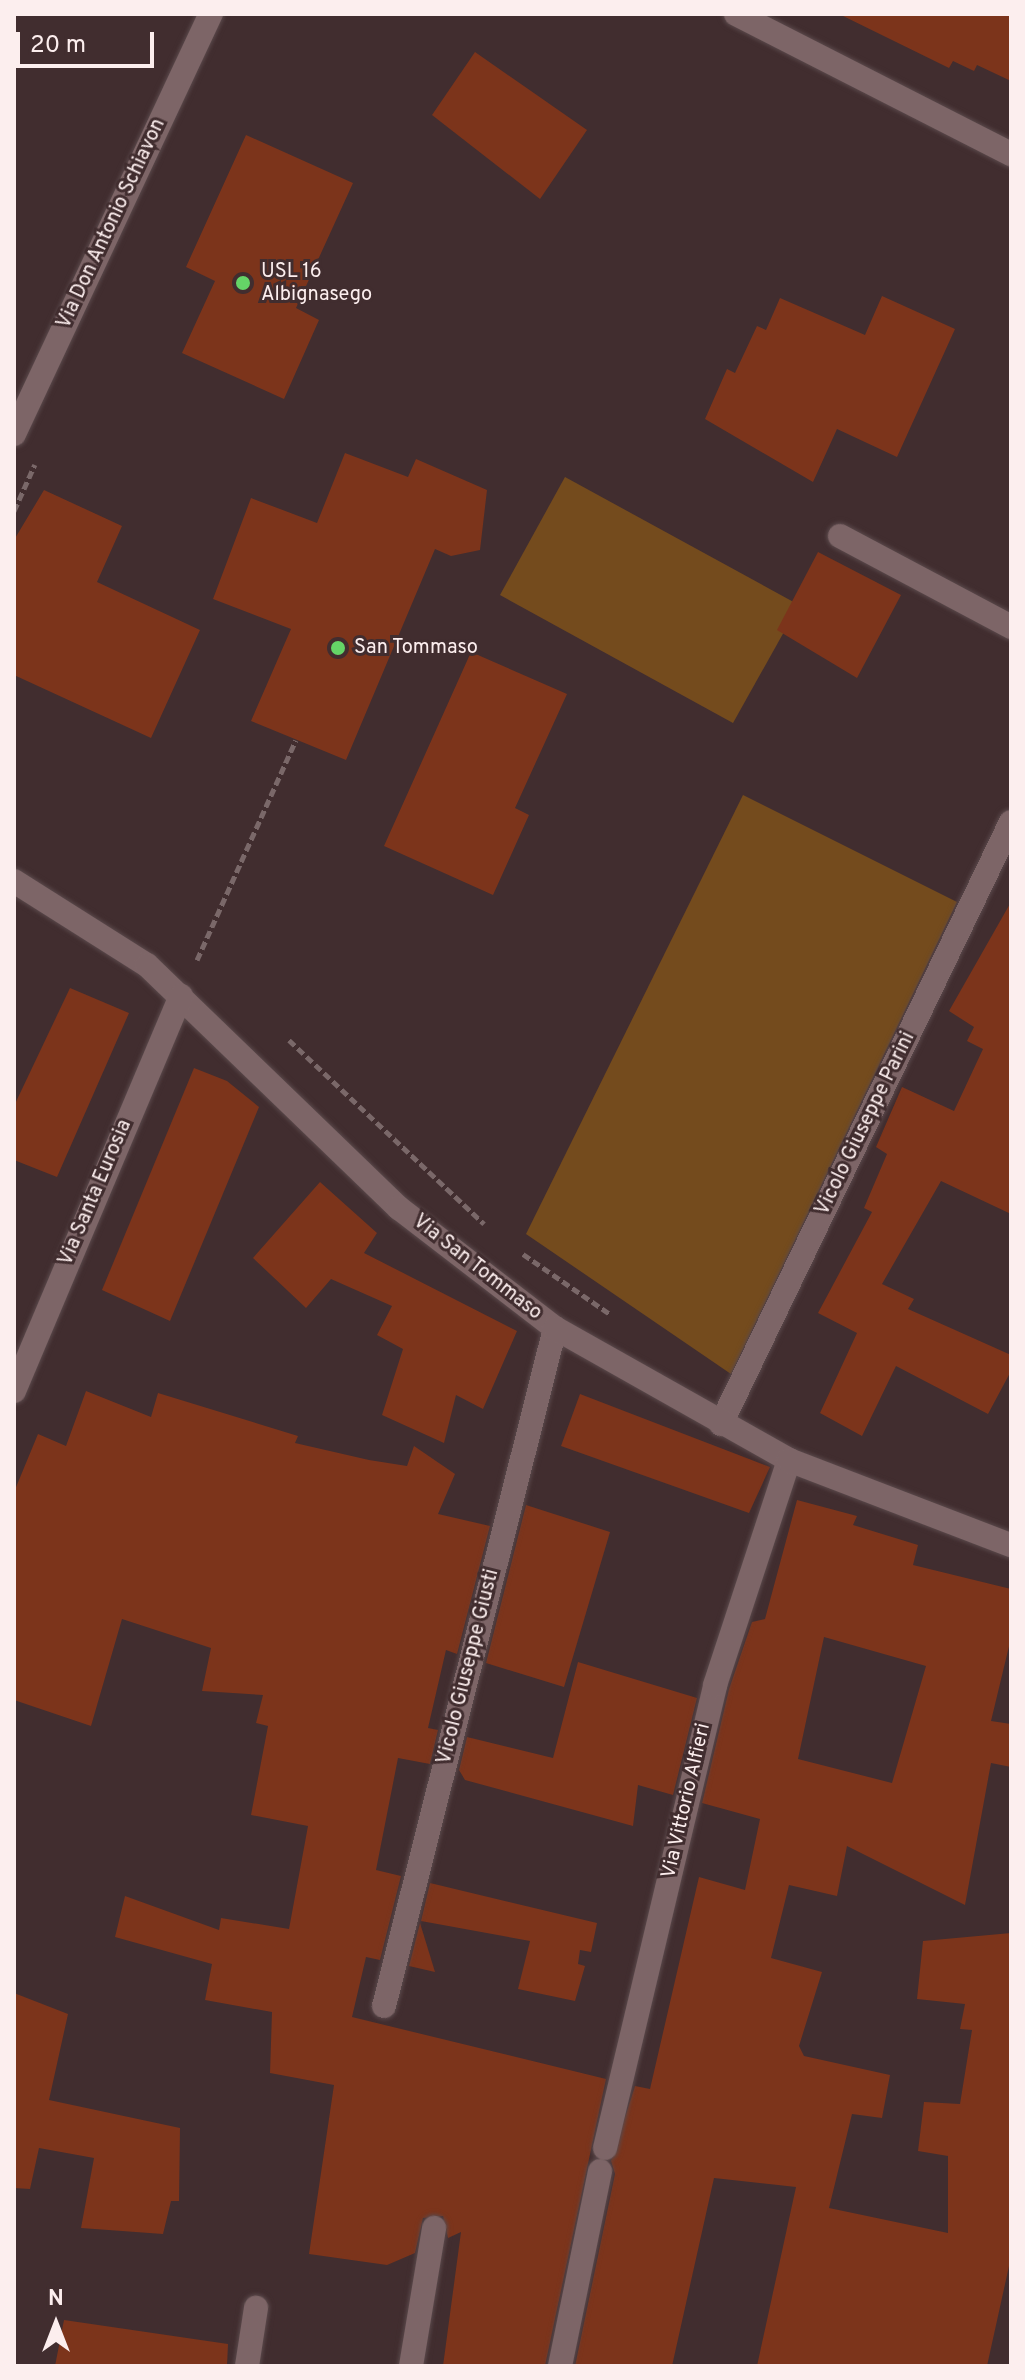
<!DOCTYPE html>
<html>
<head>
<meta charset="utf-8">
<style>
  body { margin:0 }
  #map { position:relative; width:1025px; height:2380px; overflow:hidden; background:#412d2f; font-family:Overpass,sans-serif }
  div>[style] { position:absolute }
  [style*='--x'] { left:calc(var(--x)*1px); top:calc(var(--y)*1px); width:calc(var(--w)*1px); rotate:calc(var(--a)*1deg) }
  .green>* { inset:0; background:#744b1d }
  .building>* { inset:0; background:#7c341b }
  .path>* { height:5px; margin-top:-2.5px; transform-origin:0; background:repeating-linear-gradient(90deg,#7a6869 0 8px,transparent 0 12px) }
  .roads { filter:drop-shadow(0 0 2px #5a494b) drop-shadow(0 0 2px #5a494b) }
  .lane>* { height:24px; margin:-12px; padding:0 12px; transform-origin:12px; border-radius:12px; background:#7d6567 }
  .street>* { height:24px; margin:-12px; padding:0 12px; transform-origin:12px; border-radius:12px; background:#7d6567 }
  .secondary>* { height:24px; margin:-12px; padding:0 12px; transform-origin:12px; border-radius:12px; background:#7d6567 }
  .dots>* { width:22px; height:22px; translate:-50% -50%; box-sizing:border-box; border:4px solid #412d2f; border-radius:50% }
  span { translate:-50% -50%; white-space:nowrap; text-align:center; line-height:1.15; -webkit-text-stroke:6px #412d2f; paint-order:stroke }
  .street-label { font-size:20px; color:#fceeee }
  .poi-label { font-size:20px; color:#fceeee }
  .left { translate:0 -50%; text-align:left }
  .frame { position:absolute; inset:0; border:16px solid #fceeee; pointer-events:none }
  .north { position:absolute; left:16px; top:2284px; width:80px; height:80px; -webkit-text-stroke:6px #412d2f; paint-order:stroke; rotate:0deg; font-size:22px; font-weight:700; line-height:32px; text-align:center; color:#fceeee }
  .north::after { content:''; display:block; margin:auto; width:28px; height:36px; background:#fceeee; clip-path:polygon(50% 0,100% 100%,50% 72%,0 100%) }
  .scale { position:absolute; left:16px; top:32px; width:138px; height:36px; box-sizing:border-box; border:4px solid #fceeee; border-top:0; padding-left:10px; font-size:24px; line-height:28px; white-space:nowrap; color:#fceeee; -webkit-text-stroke:6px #412d2f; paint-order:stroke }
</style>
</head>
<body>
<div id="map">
  <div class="green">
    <i style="clip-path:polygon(565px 477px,799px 605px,733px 723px,500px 595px)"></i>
    <i style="clip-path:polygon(743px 795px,957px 902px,731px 1374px,526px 1234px)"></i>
  </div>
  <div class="building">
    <i style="clip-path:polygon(839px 14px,1011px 14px,1011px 81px,977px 65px,974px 71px,953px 61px,949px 68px)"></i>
    <i style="clip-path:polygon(475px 52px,587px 130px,540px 199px,432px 115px)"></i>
    <i style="clip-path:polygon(246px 135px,353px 183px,296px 308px,319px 320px,284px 399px,182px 353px,215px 281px,186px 267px)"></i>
    <i style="clip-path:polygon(882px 296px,955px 329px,897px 457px,837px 429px,813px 482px,705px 419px,727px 369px,735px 373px,757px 326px,766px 330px,780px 298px,865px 335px)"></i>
    <i style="clip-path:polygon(345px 453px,408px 477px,416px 459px,487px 490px,480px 550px,451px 556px,435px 549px,346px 760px,251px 721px,291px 629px,213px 599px,251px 498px,317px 523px)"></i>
    <i style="clip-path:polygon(44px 490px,122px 526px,97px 582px,200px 630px,151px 738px,14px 675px,14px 540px)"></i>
    <i style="clip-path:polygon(818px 552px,901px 595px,857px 678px,777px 630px)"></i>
    <i style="clip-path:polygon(471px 652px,567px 694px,515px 808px,529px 815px,493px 895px,384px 846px)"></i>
    <i style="clip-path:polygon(1011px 902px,1011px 1214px,941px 1181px,882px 1284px,914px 1299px,908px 1309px,1011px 1355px,1011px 1371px,988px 1414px,896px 1366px,862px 1436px,820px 1413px,857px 1333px,818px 1313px,872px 1212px,864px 1208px,887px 1154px,876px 1147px,902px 1087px,954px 1111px,983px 1049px,967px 1041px,974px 1027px,949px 1011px)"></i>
    <i style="clip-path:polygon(70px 988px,129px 1013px,57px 1177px,14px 1160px,14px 1106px)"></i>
    <i style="clip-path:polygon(194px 1068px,227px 1081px,259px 1107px,170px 1321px,102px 1290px)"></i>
    <i style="clip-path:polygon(320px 1182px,377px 1233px,364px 1253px,517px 1331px,483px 1409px,456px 1395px,444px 1443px,382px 1415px,403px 1349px,377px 1335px,392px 1306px,331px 1279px,306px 1308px,253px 1258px)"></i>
    <i style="clip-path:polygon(86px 1391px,151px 1417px,158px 1393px,298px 1436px,295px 1443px,369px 1460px,407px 1466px,414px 1446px,455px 1474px,438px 1514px,490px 1526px,457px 1654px,446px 1650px,428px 1728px,438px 1730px,430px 1764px,398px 1758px,376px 1870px,401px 1876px,380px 1960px,366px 1957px,352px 2017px,606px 2079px,545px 2366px,443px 2366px,461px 2232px,448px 2238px,443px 2216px,423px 2218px,415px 2253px,387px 2265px,309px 2254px,334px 2085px,270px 2073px,272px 2012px,205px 2000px,212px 1964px,115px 1937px,125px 1896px,219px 1930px,221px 1918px,289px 1929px,308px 1826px,251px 1815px,268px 1726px,256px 1723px,263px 1695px,202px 1691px,211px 1648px,122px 1619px,91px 1726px,14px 1700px,14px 1492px,38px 1434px,66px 1446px)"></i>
    <i style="clip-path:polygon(580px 1394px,770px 1467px,749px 1513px,561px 1446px)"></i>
    <i style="clip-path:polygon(evenodd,797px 1500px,857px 1516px,853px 1525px,918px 1545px,913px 1565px,1011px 1589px,1011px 1638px,991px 1721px,1011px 1724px,1011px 1767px,991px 1763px,965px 1905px,847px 1846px,837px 1896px,789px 1885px,771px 1958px,822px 1972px,799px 2046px,804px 2056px,890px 2075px,882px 2118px,852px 2114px,829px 2208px,948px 2233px,948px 2156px,918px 2151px,924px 2102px,960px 2104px,972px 2030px,960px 2029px,965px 2004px,917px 1999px,923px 1941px,1011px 1933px,1011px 2257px,987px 2366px,757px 2366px,796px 2187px,714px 2178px,672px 2366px,575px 2366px,615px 2174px,611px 2161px,635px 2086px,650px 2089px,699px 1877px,745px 1890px,760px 1819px,702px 1803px,729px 1689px,752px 1622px,765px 1619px,797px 1500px,824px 1637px,926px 1666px,892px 1783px,798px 1759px,824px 1637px)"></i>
    <i style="clip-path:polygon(526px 1505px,610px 1532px,564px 1687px,486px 1663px)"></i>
    <i style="clip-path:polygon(578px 1662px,697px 1698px,673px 1795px,638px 1785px,633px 1826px,465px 1780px,459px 1770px,467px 1737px,553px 1758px)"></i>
    <i style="clip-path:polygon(430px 1883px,597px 1923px,591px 1952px,580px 1950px,578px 1964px,585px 1966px,575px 2001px,518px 1989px,530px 1941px,421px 1921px)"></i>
    <i style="clip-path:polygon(420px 1923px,435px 1972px,409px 1966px)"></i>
    <i style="clip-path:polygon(14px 1993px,68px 2014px,49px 2100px,180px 2128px,179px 2201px,171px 2201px,163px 2234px,81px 2228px,94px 2158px,39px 2148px,30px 2189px,14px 2188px)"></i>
    <i style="clip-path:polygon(64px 2320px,228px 2344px,227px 2366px,55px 2366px)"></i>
  </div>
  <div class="path">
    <i style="--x:14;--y:511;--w:51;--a:-65.9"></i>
    <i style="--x:197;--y:960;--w:241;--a:-65.8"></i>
    <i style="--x:289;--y:1040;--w:268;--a:43.3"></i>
    <i style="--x:523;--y:1254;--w:106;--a:34.6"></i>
  </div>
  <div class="roads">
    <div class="lane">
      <i style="--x:605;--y:2148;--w:476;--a:-76.6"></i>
      <i style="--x:715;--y:1685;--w:237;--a:-71.8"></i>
      <i style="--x:560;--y:2366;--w:199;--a:-78.4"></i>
    </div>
    <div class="street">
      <i style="--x:736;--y:14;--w:309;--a:27"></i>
      <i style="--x:14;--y:434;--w:464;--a:-64.9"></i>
      <i style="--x:840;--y:536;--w:194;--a:28"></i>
      <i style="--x:721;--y:1424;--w:668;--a:-64.28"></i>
      <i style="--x:384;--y:2006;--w:699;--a:-75.84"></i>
      <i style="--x:247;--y:2366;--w:59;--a:-81.2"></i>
      <i style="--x:411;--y:2366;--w:140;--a:-80.5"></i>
    </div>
    <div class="secondary">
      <i style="--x:14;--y:881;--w:157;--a:32.3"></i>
      <i style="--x:147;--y:965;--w:350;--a:44"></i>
      <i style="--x:399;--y:1208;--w:197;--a:37.6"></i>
      <i style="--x:555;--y:1328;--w:269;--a:29.4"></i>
      <i style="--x:789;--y:1460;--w:238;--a:21"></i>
      <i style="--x:14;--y:1391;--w:429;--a:-67.1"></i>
    </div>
  </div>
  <div class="dots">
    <i style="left:243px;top:283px;background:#65d467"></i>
    <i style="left:338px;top:648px;background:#65d467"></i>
  </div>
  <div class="street-label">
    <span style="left:112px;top:224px;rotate:-65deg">Via Don Antonio Schiavon</span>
    <span style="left:866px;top:1124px;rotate:-64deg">Vicolo Giuseppe Parini</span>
    <span style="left:96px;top:1193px;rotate:-67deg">Via Santa Eurosia</span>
    <span style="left:477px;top:1268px;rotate:38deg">Via San Tommaso</span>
    <span style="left:469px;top:1667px;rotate:-76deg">Vicolo Giuseppe Giusti</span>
    <span style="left:687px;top:1801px;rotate:-77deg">Via Vittorio Alfieri</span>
  </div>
  <div class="poi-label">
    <span class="left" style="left:261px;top:284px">USL 16<br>Albignasego</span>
    <span class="left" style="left:354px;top:648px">San Tommaso</span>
  </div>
  <div class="frame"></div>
  <div class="north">N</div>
  <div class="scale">20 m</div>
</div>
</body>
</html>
